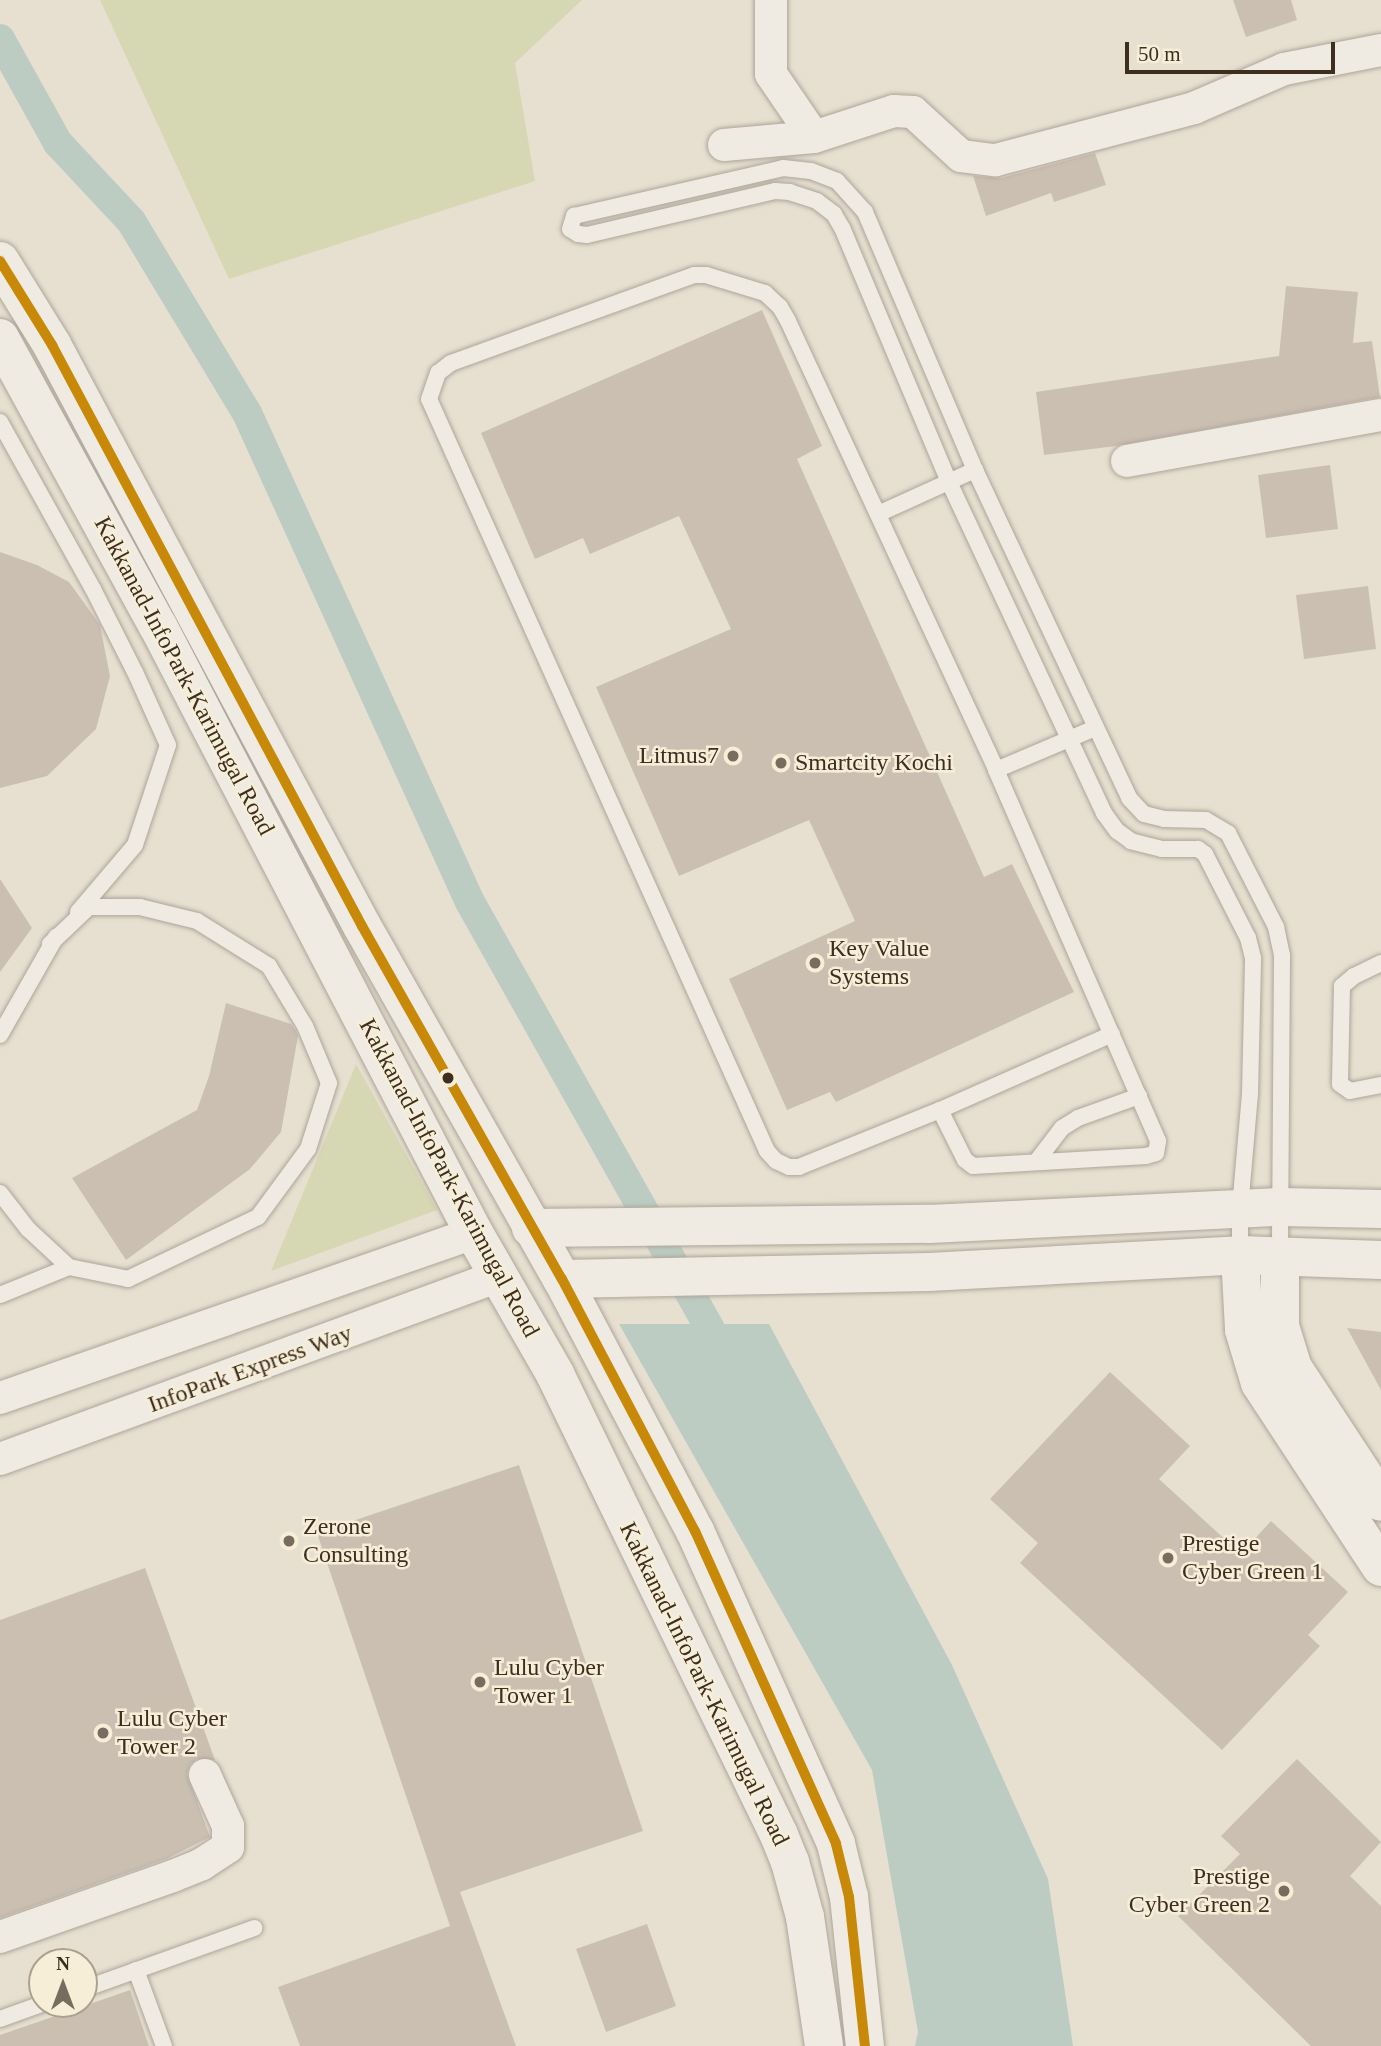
<!DOCTYPE html>
<html>
<head>
<meta charset="utf-8">
<style>
  body { margin:0 }
  #map { position:relative; width:1381px; height:2046px; overflow:hidden; background:#e7e0d1; font-family:"Times New Roman",serif }
  div>[style] { position:absolute }
  [style*='--x'] { left:calc(var(--x)*1px); top:calc(var(--y)*1px); width:calc(var(--w)*1px); rotate:calc(var(--a)*1deg) }
  .green>* { inset:0; background:#d6d7b3 }
  .water>* { inset:0; background:#bcccc2 }
  .canal>* { height:30px; margin:-15px; padding:0 15px; transform-origin:15px; border-radius:15px; background:#bcccc2 }
  .building>* { inset:0; background:#cbbfb2 }
  .roads { filter:drop-shadow(0 0 2px #ada599) drop-shadow(0 0 2px #ada599) }
  .lane>* { height:16px; margin:-8px; padding:0 8px; transform-origin:8px; border-radius:8px; background:#efebe3 }
  .street>* { height:32px; margin:-16px; padding:0 16px; transform-origin:16px; border-radius:16px; background:#efebe3 }
  .secondary>* { height:38px; margin:-19px; padding:0 19px; transform-origin:19px; border-radius:19px; background:#efebe3 }
  .bus-1>* { height:10px; margin:-5px; padding:0 5px; transform-origin:5px; border-radius:5px; background:#c88808 }
  .dots>* { width:19px; height:19px; translate:-50% -50%; box-sizing:border-box; border:4px solid #f7eed8; border-radius:50% }
  span { translate:-50% -50%; white-space:nowrap; text-align:center; line-height:1.15; -webkit-text-stroke:5px #f7eed8; paint-order:stroke }
  .street-label { font-size:24px; color:#3d2e20 }
  .poi-label { font-size:24px; color:#3d2e20 }
  .right { translate:-100% -50%; text-align:right }
  .left { translate:0 -50%; text-align:left }
  .north { position:absolute; left:28px; top:1948px; width:70px; height:70px; box-sizing:border-box; background:#f7eed8; border:2px solid #ada18e; border-radius:50%; rotate:0deg; font-size:19px; font-weight:700; line-height:28px; text-align:center; color:#3d2e20 }
  .north::after { content:''; display:block; margin:auto; width:24px; height:32px; background:#786c5e; clip-path:polygon(50% 0,100% 100%,50% 72%,0 100%) }
  .scale { position:absolute; left:1125px; top:42px; width:210px; height:32px; box-sizing:border-box; border:4px solid #3d2e20; border-top:0; padding-left:9px; font-size:21px; line-height:24px; white-space:nowrap; color:#3d2e20; -webkit-text-stroke:5px #f7eed8; paint-order:stroke }
</style>
</head>
<body>
<div id="map">
  <div class="green">
    <i style="clip-path:polygon(100px 0,582px 0,515px 63px,535px 181px,229px 279px)"></i>
    <i style="clip-path:polygon(356px 1064px,437px 1210px,271px 1271px)"></i>
  </div>
  <div class="water">
    <i style="clip-path:polygon(619px 1324px,769px 1324px,952px 1665px,1048px 1879px,1073px 2046px,915px 2046px,918px 2032px,872px 1770px)"></i>
  </div>
  <div class="canal">
    <i style="--x:0;--y:39;--w:119;--a:60.9"></i>
    <i style="--x:58;--y:143;--w:107;--a:46.9"></i>
    <i style="--x:131;--y:221;--w:224;--a:58.9"></i>
    <i style="--x:247;--y:413;--w:537;--a:65.49"></i>
    <i style="--x:470;--y:902;--w:524;--a:60.65"></i>
  </div>
  <div class="building">
    <i style="clip-path:polygon(1233px 0,1291px 0,1297px 20px,1246px 37px)"></i>
    <i style="clip-path:polygon(1095px 153px,1106px 185px,1054px 202px,1051px 193px,986px 216px,973px 176px,1001px 178px)"></i>
    <i style="clip-path:polygon(1286px 286px,1358px 292px,1353px 343px,1372px 341px,1380px 397px,1116px 446px,1044px 455px,1036px 392px,1279px 356px)"></i>
    <i style="clip-path:polygon(762px 310px,822px 446px,797px 459px,984px 877px,1012px 864px,1074px 992px,836px 1102px,830px 1092px,787px 1110px,729px 979px,855px 921px,809px 820px,679px 876px,596px 687px,731px 629px,679px 516px,590px 554px,583px 538px,535px 559px,481px 433px)"></i>
    <i style="clip-path:polygon(1330px 465px,1338px 529px,1266px 538px,1258px 475px)"></i>
    <i style="clip-path:polygon(0 552px,37px 565px,69px 582px,100px 625px,110px 676px,96px 729px,47px 776px,0 788px)"></i>
    <i style="clip-path:polygon(1368px 586px,1376px 649px,1304px 659px,1296px 595px)"></i>
    <i style="clip-path:polygon(0 879px,32px 928px,0 972px)"></i>
    <i style="clip-path:polygon(226px 1003px,291px 1024px,296px 1031px,298px 1036px,281px 1132px,250px 1169px,126px 1260px,72px 1178px,197px 1110px,209px 1076px)"></i>
    <i style="clip-path:polygon(1347px 1328px,1381px 1332px,1381px 1390px)"></i>
    <i style="clip-path:polygon(1110px 1372px,1190px 1446px,1159px 1479px,1241px 1554px,1271px 1521px,1348px 1592px,1308px 1635px,1320px 1646px,1222px 1750px,1020px 1563px,1038px 1543px,990px 1499px)"></i>
    <i style="clip-path:polygon(519px 1465px,643px 1831px,460px 1892px,516px 2046px,300px 2046px,278px 1987px,450px 1926px,317px 1533px)"></i>
    <i style="clip-path:polygon(145px 1568px,215px 1760px,197px 1759px,190px 1765px,187px 1774px,210px 1837px,166px 1859px,0 1918px,0 1620px)"></i>
    <i style="clip-path:polygon(1297px 1759px,1381px 1842px,1350px 1876px,1381px 1906px,1381px 2046px,1311px 2046px,1178px 1916px,1240px 1854px,1221px 1836px)"></i>
    <i style="clip-path:polygon(647px 1924px,676px 2006px,606px 2032px,576px 1949px)"></i>
    <i style="clip-path:polygon(130px 1990px,149px 2046px,0 2046px,0 2035px)"></i>
  </div>
  <div class="roads">
    <div class="lane">
      <i style="--x:694;--y:275;--w:12;--a:0"></i>
      <i style="--x:706;--y:275;--w:62;--a:17"></i>
      <i style="--x:765;--y:293;--w:21;--a:43"></i>
      <i style="--x:780;--y:307;--w:16;--a:60"></i>
      <i style="--x:788;--y:321;--w:495;--a:65.1"></i>
      <i style="--x:996;--y:770;--w:405;--a:66.4"></i>
      <i style="--x:1158;--y:1141;--w:12;--a:99"></i>
      <i style="--x:1156;--y:1153;--w:10;--a:163"></i>
      <i style="--x:1146;--y:1156;--w:173;--a:176.7"></i>
      <i style="--x:973;--y:1166;--w:10;--a:-143"></i>
      <i style="--x:965;--y:1160;--w:56;--a:-116.6"></i>
      <i style="--x:940;--y:1110;--w:152;--a:158"></i>
      <i style="--x:799;--y:1167;--w:10;--a:180"></i>
      <i style="--x:789;--y:1167;--w:14;--a:-155"></i>
      <i style="--x:776;--y:1161;--w:13;--a:-132"></i>
      <i style="--x:767;--y:1151;--w:824;--a:-114.2"></i>
      <i style="--x:429;--y:399;--w:28;--a:-71"></i>
      <i style="--x:438;--y:373;--w:16;--a:-38"></i>
      <i style="--x:451;--y:363;--w:258;--a:-19.9"></i>
      <i style="--x:0;--y:422;--w:191;--a:60.9"></i>
      <i style="--x:93;--y:589;--w:93;--a:63.2"></i>
      <i style="--x:135;--y:672;--w:80;--a:65.7"></i>
      <i style="--x:168;--y:745;--w:105;--a:108.3"></i>
      <i style="--x:135;--y:845;--w:88;--a:130.4"></i>
      <i style="--x:878;--y:514;--w:107;--a:-24.4"></i>
      <i style="--x:996;--y:770;--w:108;--a:-23"></i>
      <i style="--x:1381;--y:963;--w:30;--a:154"></i>
      <i style="--x:1354;--y:976;--w:16;--a:140"></i>
      <i style="--x:1342;--y:986;--w:98;--a:91.2"></i>
      <i style="--x:1340;--y:1084;--w:12;--a:35"></i>
      <i style="--x:1350;--y:1091;--w:32;--a:-11"></i>
      <i style="--x:0;--y:1035;--w:113;--a:-60.3"></i>
      <i style="--x:940;--y:1110;--w:188;--a:-23.8"></i>
      <i style="--x:1036;--y:1162;--w:43;--a:-52.6"></i>
      <i style="--x:1062;--y:1128;--w:19;--a:-32"></i>
      <i style="--x:1078;--y:1118;--w:65;--a:-19.8"></i>
      <i style="--x:0;--y:1193;--w:46;--a:52.1"></i>
      <i style="--x:28;--y:1229;--w:56;--a:42.8"></i>
      <i style="--x:69;--y:1267;--w:60;--a:11.5"></i>
      <i style="--x:128;--y:1279;--w:144;--a:-25.5"></i>
      <i style="--x:258;--y:1217;--w:84;--a:-53.7"></i>
      <i style="--x:308;--y:1149;--w:69;--a:-72.3"></i>
      <i style="--x:329;--y:1083;--w:62;--a:-112.8"></i>
      <i style="--x:305;--y:1026;--w:70;--a:-121"></i>
      <i style="--x:269;--y:966;--w:85;--a:-148"></i>
      <i style="--x:197;--y:921;--w:59;--a:-166.2"></i>
      <i style="--x:140;--y:907;--w:51;--a:180"></i>
      <i style="--x:89;--y:907;--w:54;--a:136.5"></i>
      <i style="--x:1240;--y:1255;--w:47;--a:-90"></i>
      <i style="--x:1240;--y:1208;--w:114;--a:-85"></i>
      <i style="--x:1250;--y:1094;--w:136;--a:-88.7"></i>
      <i style="--x:1253;--y:958;--w:21;--a:-104"></i>
      <i style="--x:1248;--y:938;--w:94;--a:-117.1"></i>
      <i style="--x:1205;--y:854;--w:9;--a:-144"></i>
      <i style="--x:1198;--y:849;--w:36;--a:180"></i>
      <i style="--x:1162;--y:849;--w:32;--a:-166"></i>
      <i style="--x:1131;--y:841;--w:17;--a:-144"></i>
      <i style="--x:1117;--y:831;--w:22;--a:-126"></i>
      <i style="--x:1104;--y:813;--w:365;--a:-115.1"></i>
      <i style="--x:949;--y:482;--w:276;--a:-112.8"></i>
      <i style="--x:842;--y:228;--w:16;--a:-120"></i>
      <i style="--x:834;--y:214;--w:21;--a:-143"></i>
      <i style="--x:817;--y:201;--w:28;--a:-162"></i>
      <i style="--x:790;--y:192;--w:15;--a:-176"></i>
      <i style="--x:775;--y:191;--w:193;--a:166.8"></i>
      <i style="--x:587;--y:235;--w:9;--a:-174"></i>
      <i style="--x:578;--y:234;--w:9;--a:-148"></i>
      <i style="--x:570;--y:229;--w:14;--a:-73"></i>
      <i style="--x:574;--y:216;--w:214;--a:-12.9"></i>
      <i style="--x:783;--y:168;--w:28;--a:6"></i>
      <i style="--x:811;--y:171;--w:28;--a:21"></i>
      <i style="--x:837;--y:181;--w:42;--a:47.9"></i>
      <i style="--x:865;--y:212;--w:280;--a:66.9"></i>
      <i style="--x:975;--y:470;--w:362;--a:64.8"></i>
      <i style="--x:1129;--y:798;--w:22;--a:47"></i>
      <i style="--x:1144;--y:814;--w:21;--a:14"></i>
      <i style="--x:1164;--y:819;--w:42;--a:1.4"></i>
      <i style="--x:1206;--y:820;--w:26;--a:31"></i>
      <i style="--x:1228;--y:833;--w:106;--a:62.9"></i>
      <i style="--x:1276;--y:927;--w:30;--a:78"></i>
      <i style="--x:1282;--y:956;--w:300;--a:90.4"></i>
      <i style="--x:0;--y:1295;--w:74;--a:-22.1"></i>
      <i style="--x:136;--y:1970;--w:81;--a:69.8"></i>
      <i style="--x:84;--y:1989;--w:181;--a:-19.7"></i>
      <i style="--x:0;--y:2019;--w:45;--a:-19.7"></i>
    </div>
    <div class="street">
      <i style="--x:771;--y:0;--w:74;--a:90"></i>
      <i style="--x:771;--y:74;--w:76;--a:55.7"></i>
      <i style="--x:724;--y:145;--w:90;--a:-5.1"></i>
      <i style="--x:814;--y:137;--w:84;--a:-18"></i>
      <i style="--x:894;--y:111;--w:19;--a:3"></i>
      <i style="--x:913;--y:112;--w:65;--a:42.5"></i>
      <i style="--x:961;--y:156;--w:35;--a:7"></i>
      <i style="--x:996;--y:160;--w:205;--a:-14.7"></i>
      <i style="--x:1194;--y:108;--w:98;--a:-23.4"></i>
      <i style="--x:1284;--y:69;--w:99;--a:-11.1"></i>
      <i style="--x:1127;--y:461;--w:258;--a:-10.3"></i>
      <i style="--x:0;--y:1398;--w:502;--a:-19.19"></i>
      <i style="--x:0;--y:1459;--w:531;--a:-20.14"></i>
      <i style="--x:0;--y:1937;--w:183;--a:-19.4"></i>
      <i style="--x:173;--y:1876;--w:31;--a:-22"></i>
      <i style="--x:202;--y:1864;--w:31;--a:-33"></i>
      <i style="--x:228;--y:1847;--w:21;--a:-90"></i>
      <i style="--x:228;--y:1826;--w:56;--a:-114.3"></i>
    </div>
    <div class="secondary">
      <i style="--x:0;--y:261;--w:99;--a:58.2"></i>
      <i style="--x:52;--y:345;--w:659;--a:61.92"></i>
      <i style="--x:362;--y:926;--w:406;--a:60.5"></i>
      <i style="--x:562;--y:1279;--w:285;--a:62.2"></i>
      <i style="--x:695;--y:1531;--w:343;--a:65.7"></i>
      <i style="--x:836;--y:1844;--w:55;--a:76.2"></i>
      <i style="--x:849;--y:1897;--w:150;--a:83.9"></i>
      <i style="--x:0;--y:338;--w:328;--a:61.3"></i>
      <i style="--x:158;--y:626;--w:684;--a:62.5"></i>
      <i style="--x:474;--y:1233;--w:163;--a:60.1"></i>
      <i style="--x:555;--y:1374;--w:513;--a:64.08"></i>
      <i style="--x:779;--y:1835;--w:29;--a:68"></i>
      <i style="--x:790;--y:1862;--w:57;--a:74.7"></i>
      <i style="--x:805;--y:1917;--w:130;--a:81.6"></i>
      <i style="--x:531;--y:1228;--w:398;--a:-0.6"></i>
      <i style="--x:929;--y:1224;--w:351;--a:-2.8"></i>
      <i style="--x:1280;--y:1207;--w:101;--a:1.1"></i>
      <i style="--x:1240;--y:1255;--w:75;--a:86.9"></i>
      <i style="--x:1244;--y:1330;--w:55;--a:73.2"></i>
      <i style="--x:1260;--y:1383;--w:220;--a:56.7"></i>
      <i style="--x:1280;--y:1256;--w:70;--a:90"></i>
      <i style="--x:1280;--y:1326;--w:44;--a:72.8"></i>
      <i style="--x:1293;--y:1368;--w:160;--a:56.7"></i>
      <i style="--x:562;--y:1279;--w:367;--a:-1.1"></i>
      <i style="--x:929;--y:1272;--w:311;--a:-3.1"></i>
      <i style="--x:1240;--y:1255;--w:141;--a:2"></i>
    </div>
  </div>
  <div class="bus-1">
    <i style="--x:0;--y:261;--w:99;--a:58.2"></i>
    <i style="--x:52;--y:345;--w:659;--a:61.92"></i>
    <i style="--x:362;--y:926;--w:406;--a:60.5"></i>
    <i style="--x:562;--y:1279;--w:285;--a:62.2"></i>
    <i style="--x:695;--y:1531;--w:343;--a:65.7"></i>
    <i style="--x:836;--y:1844;--w:55;--a:76.2"></i>
    <i style="--x:849;--y:1897;--w:150;--a:83.9"></i>
  </div>
  <div class="dots">
    <i style="left:733px;top:756px;background:#786c5e"></i>
    <i style="left:781px;top:763px;background:#786c5e"></i>
    <i style="left:815px;top:963px;background:#786c5e"></i>
    <i style="left:448px;top:1078px;background:#3d2e20"></i>
    <i style="left:289px;top:1541px;background:#786c5e"></i>
    <i style="left:1168px;top:1558px;background:#786c5e"></i>
    <i style="left:480px;top:1682px;background:#786c5e"></i>
    <i style="left:103px;top:1733px;background:#786c5e"></i>
    <i style="left:1284px;top:1891px;background:#786c5e"></i>
  </div>
  <div class="street-label">
    <span style="left:184px;top:676px;rotate:62deg">Kakkanad-InfoPark-Karimugal Road</span>
    <span style="left:449px;top:1178px;rotate:62deg">Kakkanad-InfoPark-Karimugal Road</span>
    <span style="left:250px;top:1369px;rotate:-20deg">InfoPark Express Way</span>
    <span style="left:704px;top:1684px;rotate:64deg">Kakkanad-InfoPark-Karimugal Road</span>
  </div>
  <div class="poi-label">
    <span class="right" style="left:719px;top:756px">Litmus7</span>
    <span class="left" style="left:795px;top:763px">Smartcity Kochi</span>
    <span class="left" style="left:829px;top:963px">Key Value<br>Systems</span>
    <span class="left" style="left:303px;top:1541px">Zerone<br>Consulting</span>
    <span class="left" style="left:1182px;top:1558px">Prestige<br>Cyber Green 1</span>
    <span class="left" style="left:494px;top:1682px">Lulu Cyber<br>Tower 1</span>
    <span class="left" style="left:117px;top:1733px">Lulu Cyber<br>Tower 2</span>
    <span class="right" style="left:1270px;top:1891px">Prestige<br>Cyber Green 2</span>
  </div>
  <div class="north">N</div>
  <div class="scale">50 m</div>
</div>
</body>
</html>
